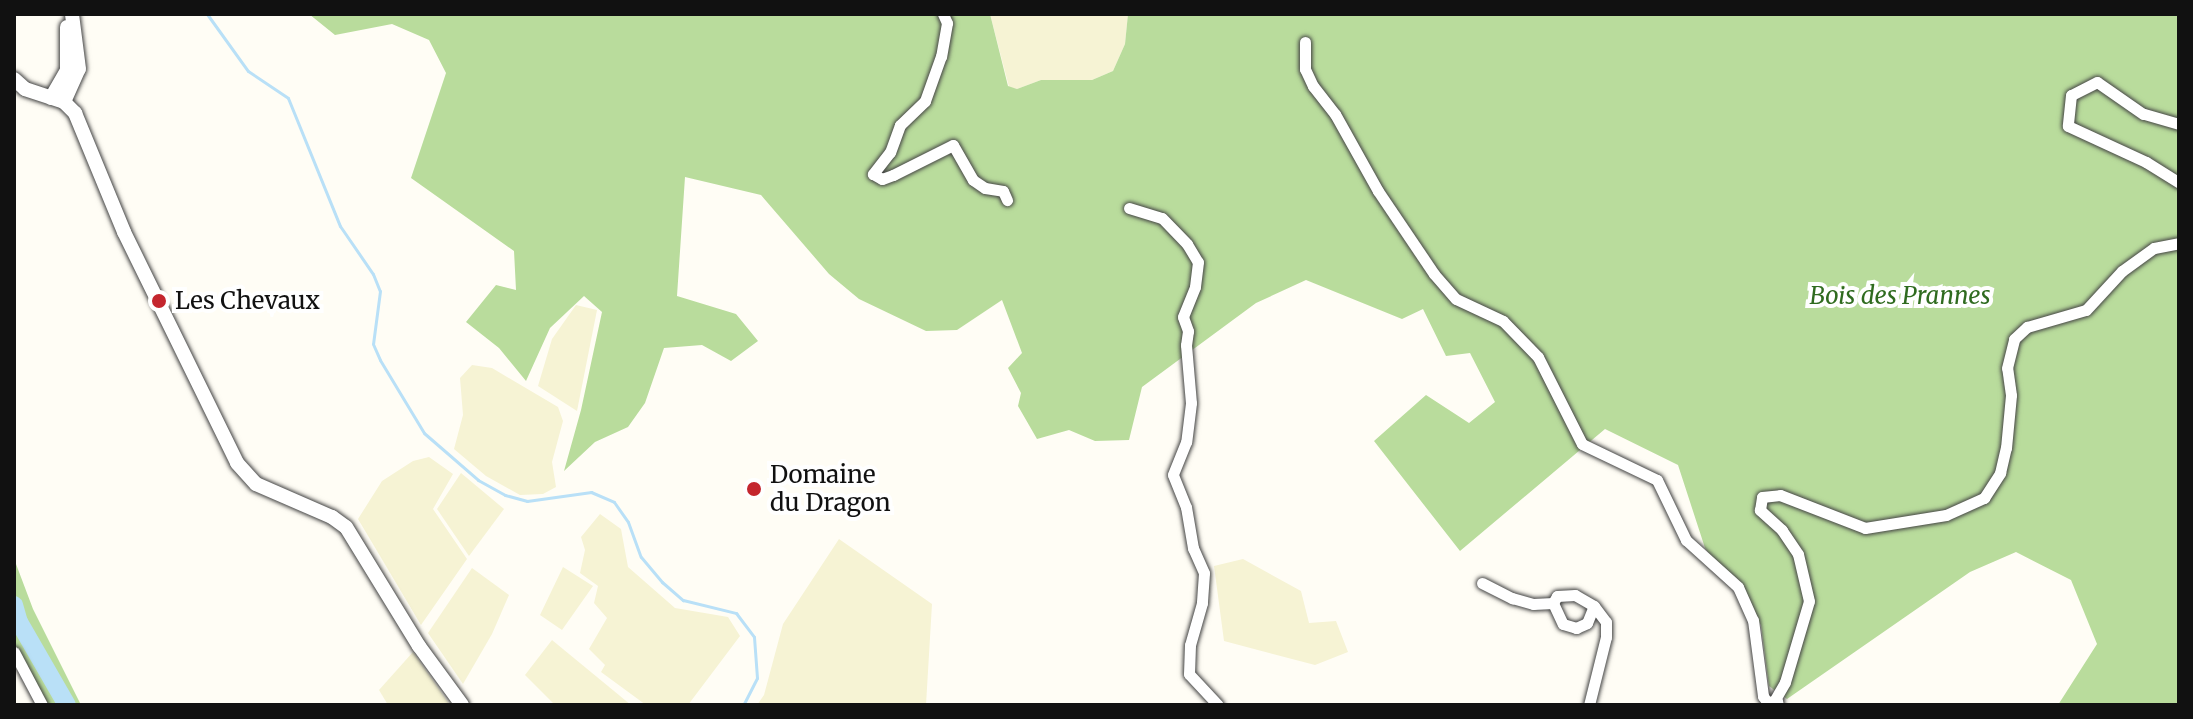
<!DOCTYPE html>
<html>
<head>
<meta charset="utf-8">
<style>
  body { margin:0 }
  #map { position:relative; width:2193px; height:719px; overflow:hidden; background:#fffdf5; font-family:Merriweather,serif }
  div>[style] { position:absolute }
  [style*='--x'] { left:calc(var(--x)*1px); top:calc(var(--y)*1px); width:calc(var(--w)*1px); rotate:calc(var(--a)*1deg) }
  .farmland>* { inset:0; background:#f6f3d4 }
  .forest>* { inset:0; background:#b9dc9c }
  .stream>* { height:3px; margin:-1.5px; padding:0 1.5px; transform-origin:1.5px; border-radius:1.5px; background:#b9e0f7 }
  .river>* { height:18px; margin:-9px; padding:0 9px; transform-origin:9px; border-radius:9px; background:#b9e0f7 }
  .roads { filter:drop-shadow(0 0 2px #444) drop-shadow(0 0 2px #444) }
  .minor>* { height:11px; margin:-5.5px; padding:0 5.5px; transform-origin:5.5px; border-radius:5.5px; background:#fff }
  .tertiary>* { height:14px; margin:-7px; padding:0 7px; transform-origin:7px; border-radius:7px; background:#fff }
  .dots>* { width:22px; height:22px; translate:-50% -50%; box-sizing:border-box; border:4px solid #fff; border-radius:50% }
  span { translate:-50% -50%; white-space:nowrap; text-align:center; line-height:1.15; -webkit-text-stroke:8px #fff; paint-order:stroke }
  .park-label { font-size:24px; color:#2f6b1f; font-style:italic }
  .poi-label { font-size:24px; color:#111 }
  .left { translate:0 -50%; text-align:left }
  .frame { position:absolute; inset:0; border:16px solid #111; pointer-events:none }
</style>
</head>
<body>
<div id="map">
  <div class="farmland">
    <i style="clip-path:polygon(990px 14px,1128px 14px,1125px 44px,1113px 71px,1092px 80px,1041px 80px,1017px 89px,1009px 87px)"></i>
    <i style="clip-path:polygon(576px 305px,597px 310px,577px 411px,538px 386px,552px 339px)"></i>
    <i style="clip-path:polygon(472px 365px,492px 368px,558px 407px,563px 421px,552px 462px,556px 487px,543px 494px,520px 495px,486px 476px,454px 449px,463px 415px,460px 378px)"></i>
    <i style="clip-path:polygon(429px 457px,453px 474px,433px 509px,467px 559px,421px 625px,358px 519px,382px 481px,413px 461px)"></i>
    <i style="clip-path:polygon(461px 473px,504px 509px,469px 556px,437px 509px)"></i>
    <i style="clip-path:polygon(600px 514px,621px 529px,628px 567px,675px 608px,728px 617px,740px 636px,688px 705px,646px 705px,601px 672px,605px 665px,589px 649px,607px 618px,594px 603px,598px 586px,580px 573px,585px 550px,581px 537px)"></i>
    <i style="clip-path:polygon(839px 539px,932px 604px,926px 705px,757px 705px,764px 695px,783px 624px)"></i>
    <i style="clip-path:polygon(1243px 559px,1301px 591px,1309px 623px,1336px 621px,1348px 652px,1315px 665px,1224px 641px,1214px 566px)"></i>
    <i style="clip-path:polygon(563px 567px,593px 586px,562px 630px,540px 615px)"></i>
    <i style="clip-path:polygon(472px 568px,509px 595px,492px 634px,463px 684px,428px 633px)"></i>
    <i style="clip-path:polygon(552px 640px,631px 705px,555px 705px,525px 675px)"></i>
    <i style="clip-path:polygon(413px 652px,450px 705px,388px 705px,379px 690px)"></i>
  </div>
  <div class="forest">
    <i style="clip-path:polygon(309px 14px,990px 14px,1008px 86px,1017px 89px,1041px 80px,1092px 80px,1113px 71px,1125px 44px,1128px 14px,2179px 14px,2179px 705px,2058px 705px,2097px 644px,2071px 580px,2016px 552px,1970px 572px,1787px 699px,1769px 686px,1761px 625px,1705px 548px,1678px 465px,1605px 429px,1460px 551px,1374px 441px,1426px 395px,1469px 423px,1495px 402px,1470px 353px,1446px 356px,1423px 309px,1402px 319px,1306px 280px,1256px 303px,1142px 387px,1129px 440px,1095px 441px,1069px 430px,1037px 439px,1018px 406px,1021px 393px,1008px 368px,1022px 353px,1002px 300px,957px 330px,926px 331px,859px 299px,829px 274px,761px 195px,685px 177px,677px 296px,736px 314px,758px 341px,731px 361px,702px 345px,664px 348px,645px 403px,628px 427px,595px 442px,564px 471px,581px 410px,602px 312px,584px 296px,550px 328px,526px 381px,499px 348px,466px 322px,496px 285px,516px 290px,514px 251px,411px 178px,446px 73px,429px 40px,392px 24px,335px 35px)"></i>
    <i style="clip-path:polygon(14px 518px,16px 564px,33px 609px,81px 705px,49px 705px,14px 649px)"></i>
  </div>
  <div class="stream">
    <i style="--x:207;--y:14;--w:70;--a:54.3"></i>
    <i style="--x:248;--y:71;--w:48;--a:34"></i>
    <i style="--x:288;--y:98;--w:138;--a:67.9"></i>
    <i style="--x:340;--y:226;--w:58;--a:55.5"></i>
    <i style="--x:373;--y:274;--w:18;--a:68"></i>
    <i style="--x:380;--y:291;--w:53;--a:97.5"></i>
    <i style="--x:373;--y:344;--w:17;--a:66"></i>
    <i style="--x:380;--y:360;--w:85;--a:58.9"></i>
    <i style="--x:424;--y:433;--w:72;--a:41"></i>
    <i style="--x:478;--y:480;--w:31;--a:29"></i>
    <i style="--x:505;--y:495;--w:23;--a:15"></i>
    <i style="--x:527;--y:501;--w:65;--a:-8"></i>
    <i style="--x:591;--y:492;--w:25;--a:23"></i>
    <i style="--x:614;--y:502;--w:24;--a:55"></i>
    <i style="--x:628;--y:522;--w:37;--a:70"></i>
    <i style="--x:641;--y:557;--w:33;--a:50"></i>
    <i style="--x:662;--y:582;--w:28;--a:41"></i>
    <i style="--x:683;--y:600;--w:55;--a:13.8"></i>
    <i style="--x:736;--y:613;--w:30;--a:53"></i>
    <i style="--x:754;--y:637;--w:41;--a:85.8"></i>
    <i style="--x:757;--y:678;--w:30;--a:117"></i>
  </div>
  <div class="river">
    <i style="--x:14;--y:605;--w:18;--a:74"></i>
    <i style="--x:19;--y:622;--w:96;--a:60"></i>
  </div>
  <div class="roads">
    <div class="minor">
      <i style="--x:943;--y:14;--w:10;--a:66"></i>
      <i style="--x:947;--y:23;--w:34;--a:100"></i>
      <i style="--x:941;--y:56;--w:48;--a:109.6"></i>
      <i style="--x:925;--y:101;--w:35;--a:136"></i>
      <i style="--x:900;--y:125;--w:29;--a:110"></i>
      <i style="--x:890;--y:152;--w:28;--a:128"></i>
      <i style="--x:873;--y:174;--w:10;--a:29"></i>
      <i style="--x:882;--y:179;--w:12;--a:-20"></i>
      <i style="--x:893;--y:175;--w:67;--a:-26.6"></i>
      <i style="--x:953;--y:145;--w:40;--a:60.3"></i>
      <i style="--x:973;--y:180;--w:14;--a:34"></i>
      <i style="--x:985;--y:188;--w:18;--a:9"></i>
      <i style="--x:1003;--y:191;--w:10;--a:66"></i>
      <i style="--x:1305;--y:42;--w:27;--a:90"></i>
      <i style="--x:1305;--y:69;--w:19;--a:65"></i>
      <i style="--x:1313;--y:86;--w:36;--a:52"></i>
      <i style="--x:1335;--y:114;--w:88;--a:60.8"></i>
      <i style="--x:1378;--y:191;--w:100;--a:56"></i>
      <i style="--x:1434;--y:274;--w:33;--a:49"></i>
      <i style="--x:1456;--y:299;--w:52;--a:25.1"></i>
      <i style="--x:1503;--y:321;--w:50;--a:45.8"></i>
      <i style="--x:1538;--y:357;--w:97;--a:63.2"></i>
      <i style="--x:1582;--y:444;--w:83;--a:25.6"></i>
      <i style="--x:1657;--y:480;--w:67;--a:64.2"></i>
      <i style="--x:1686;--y:540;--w:70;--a:42.1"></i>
      <i style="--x:1738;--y:587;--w:36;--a:66"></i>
      <i style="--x:1753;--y:620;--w:77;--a:82.5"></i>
      <i style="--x:1763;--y:696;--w:7;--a:56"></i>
      <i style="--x:1767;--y:702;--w:10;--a:-6"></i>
      <i style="--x:1777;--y:701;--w:4;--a:76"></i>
      <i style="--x:2179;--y:124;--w:37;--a:-164"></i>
      <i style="--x:2143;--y:114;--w:56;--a:-145.2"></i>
      <i style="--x:2097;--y:82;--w:29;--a:153"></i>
      <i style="--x:2071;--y:95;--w:31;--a:96"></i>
      <i style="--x:2068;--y:126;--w:86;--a:24.8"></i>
      <i style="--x:2146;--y:162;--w:39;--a:32"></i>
      <i style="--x:1129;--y:208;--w:34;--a:17"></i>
      <i style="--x:1162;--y:218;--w:36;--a:46"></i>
      <i style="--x:1187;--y:244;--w:21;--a:59"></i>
      <i style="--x:1198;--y:262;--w:25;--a:97"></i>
      <i style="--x:1195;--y:287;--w:32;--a:112"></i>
      <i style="--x:1183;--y:317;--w:15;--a:70"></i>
      <i style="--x:1188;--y:331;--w:14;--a:98"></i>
      <i style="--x:1186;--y:345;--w:58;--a:85.1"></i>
      <i style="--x:1191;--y:403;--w:39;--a:97"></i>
      <i style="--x:1186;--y:442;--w:35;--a:112"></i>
      <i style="--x:1173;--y:475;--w:35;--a:68"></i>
      <i style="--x:1186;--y:507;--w:42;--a:80.3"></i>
      <i style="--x:1193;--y:548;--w:27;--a:66"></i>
      <i style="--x:1204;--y:573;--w:30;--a:94"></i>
      <i style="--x:1202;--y:603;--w:44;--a:105.9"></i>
      <i style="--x:1190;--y:645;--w:29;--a:92"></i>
      <i style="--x:1189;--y:674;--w:42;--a:46.9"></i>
      <i style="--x:1482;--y:583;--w:34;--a:27"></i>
      <i style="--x:1512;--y:598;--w:22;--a:16"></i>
      <i style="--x:1533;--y:604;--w:20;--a:-3"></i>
      <i style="--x:14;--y:652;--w:60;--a:62.2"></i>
      <i style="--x:1773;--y:703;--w:24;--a:-60"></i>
      <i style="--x:1785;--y:682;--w:84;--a:-73.5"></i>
      <i style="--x:1809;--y:601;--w:48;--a:-103.2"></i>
      <i style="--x:1798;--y:554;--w:29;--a:-124"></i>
      <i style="--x:1782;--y:530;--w:30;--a:-138"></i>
      <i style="--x:1760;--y:510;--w:13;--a:-81"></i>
      <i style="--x:1762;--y:497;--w:18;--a:-6"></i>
      <i style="--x:1780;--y:495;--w:91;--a:21.2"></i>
      <i style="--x:1865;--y:528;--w:82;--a:-9.1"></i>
      <i style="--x:1946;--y:515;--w:42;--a:-24.1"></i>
      <i style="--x:1984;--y:498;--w:30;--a:-57"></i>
      <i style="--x:2000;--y:473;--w:26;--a:-77"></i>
      <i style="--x:2006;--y:448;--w:53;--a:-84.6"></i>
      <i style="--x:2011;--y:395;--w:27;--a:-98"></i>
      <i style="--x:2007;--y:368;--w:30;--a:-76"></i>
      <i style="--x:2014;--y:339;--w:18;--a:-43"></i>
      <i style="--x:2027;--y:327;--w:61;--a:-16.1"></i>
      <i style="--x:2086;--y:310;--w:53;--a:-47.3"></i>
      <i style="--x:2122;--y:271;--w:39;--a:-36"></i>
      <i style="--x:2154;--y:248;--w:25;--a:-11"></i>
      <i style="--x:1589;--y:705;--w:70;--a:-76"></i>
      <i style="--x:1606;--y:637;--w:15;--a:-90"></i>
      <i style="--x:1606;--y:622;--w:20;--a:-127"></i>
      <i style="--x:1594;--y:606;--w:22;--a:-150"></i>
      <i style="--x:1575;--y:595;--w:18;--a:177"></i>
      <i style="--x:1557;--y:596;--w:8;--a:120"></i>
      <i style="--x:1553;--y:603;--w:23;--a:65"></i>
      <i style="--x:1563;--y:624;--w:14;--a:17"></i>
      <i style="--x:1576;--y:628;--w:12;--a:-24"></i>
      <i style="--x:1587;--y:623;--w:18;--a:-68"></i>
    </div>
    <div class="tertiary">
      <i style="--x:14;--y:79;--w:15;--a:42"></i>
      <i style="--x:25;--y:89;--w:41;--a:18.4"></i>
      <i style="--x:64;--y:102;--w:16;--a:45"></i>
      <i style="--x:75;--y:113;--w:129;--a:67.6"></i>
      <i style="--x:124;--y:232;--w:257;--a:63.9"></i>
      <i style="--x:237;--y:463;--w:28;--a:48"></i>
      <i style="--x:256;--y:484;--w:83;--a:23.5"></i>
      <i style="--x:332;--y:517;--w:17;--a:36"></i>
      <i style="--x:346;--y:527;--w:140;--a:58.5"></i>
      <i style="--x:419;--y:646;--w:73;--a:53.9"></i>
      <i style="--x:51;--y:98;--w:32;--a:-60"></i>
      <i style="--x:67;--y:70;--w:43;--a:-90"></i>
      <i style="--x:64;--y:102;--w:36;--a:-66"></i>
      <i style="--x:79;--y:69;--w:55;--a:-97.3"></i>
    </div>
  </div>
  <div class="dots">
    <i style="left:159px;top:301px;background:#c4262e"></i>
    <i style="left:754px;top:489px;background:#c4262e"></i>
  </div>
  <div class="park-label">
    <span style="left:1900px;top:296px">Bois des Prannes</span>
  </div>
  <div class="poi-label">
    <span class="left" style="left:175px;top:301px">Les Chevaux</span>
    <span class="left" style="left:770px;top:489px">Domaine<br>du Dragon</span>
  </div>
  <div class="frame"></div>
</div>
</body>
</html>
